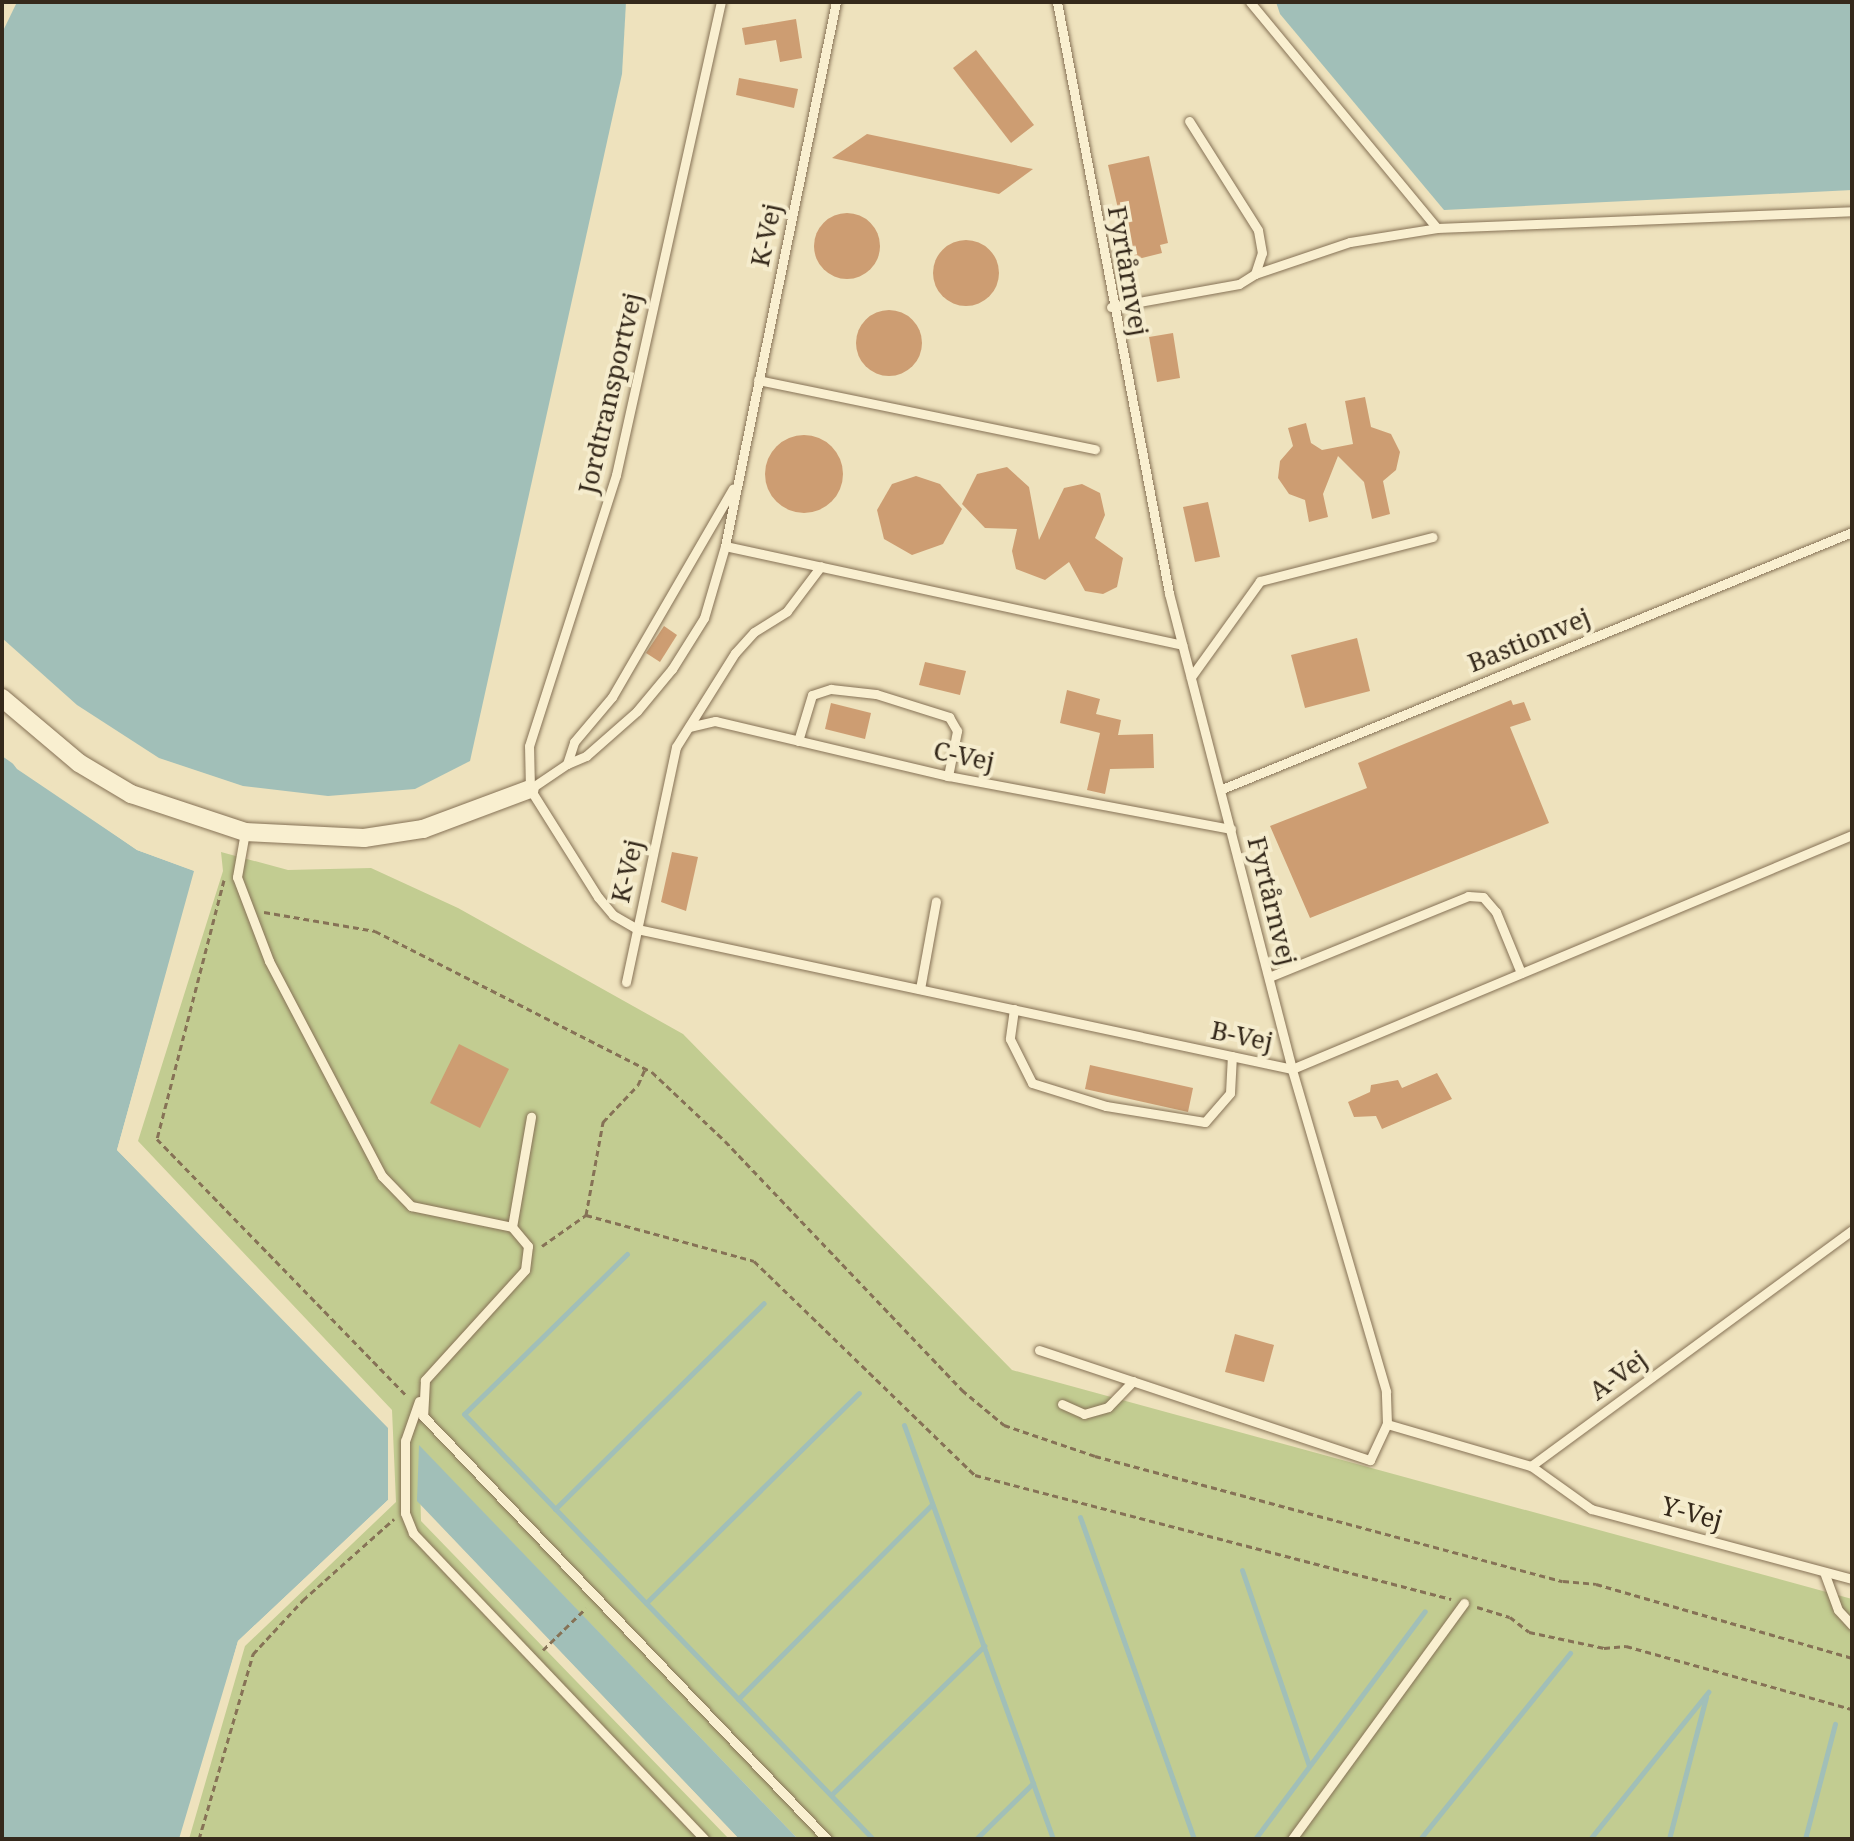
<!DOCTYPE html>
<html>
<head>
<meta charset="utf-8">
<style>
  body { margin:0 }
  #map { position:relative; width:1854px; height:1841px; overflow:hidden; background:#eee2bd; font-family:"Noto Serif",serif }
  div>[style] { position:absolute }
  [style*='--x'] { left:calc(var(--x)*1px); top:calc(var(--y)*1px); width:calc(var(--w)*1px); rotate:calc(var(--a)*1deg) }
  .green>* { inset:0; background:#c2cc91 }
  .water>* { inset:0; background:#a1bfb8 }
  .pier>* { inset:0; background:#eee2bd }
  .stream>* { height:5px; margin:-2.5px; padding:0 2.5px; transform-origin:2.5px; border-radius:2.5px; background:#a1bfb8 }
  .building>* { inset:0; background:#cd9d72 }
  .round { border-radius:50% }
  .path>* { height:3px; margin-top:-1.5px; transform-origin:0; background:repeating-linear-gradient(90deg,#867256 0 6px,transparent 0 10px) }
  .roads { filter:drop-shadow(0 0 2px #867256) drop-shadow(0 0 2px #867256) }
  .lane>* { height:9px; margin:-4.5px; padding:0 4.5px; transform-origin:4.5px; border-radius:4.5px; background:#f9efd0 }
  .street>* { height:18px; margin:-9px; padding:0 9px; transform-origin:9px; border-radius:9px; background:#f9efd0 }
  span { translate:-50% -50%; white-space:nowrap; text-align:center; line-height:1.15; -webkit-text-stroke:8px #f5eccd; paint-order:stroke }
  .street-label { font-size:26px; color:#35291b }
  .frame { position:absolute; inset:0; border:4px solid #35291b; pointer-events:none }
</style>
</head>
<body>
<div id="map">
  <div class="green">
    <i style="clip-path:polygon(221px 852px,288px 870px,371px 868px,458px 908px,683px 1034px,1012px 1370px,1852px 1599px,1852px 1839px,798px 1839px,419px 1446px,421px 1521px,729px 1839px,189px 1839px,245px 1646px,396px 1502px,392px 1410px,138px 1141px,223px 871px)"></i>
  </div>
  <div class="water">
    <i style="clip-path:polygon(17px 2px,626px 2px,622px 74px,470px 761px,415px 789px,328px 796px,243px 786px,159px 758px,77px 705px,2px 638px,2px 33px)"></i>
    <i style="clip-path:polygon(1276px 2px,1852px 2px,1852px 190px,1444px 210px,1280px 14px)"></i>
    <i style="clip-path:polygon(2px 756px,137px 850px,195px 871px,117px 1150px,388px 1427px,388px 1500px,238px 1641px,179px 1839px,2px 1839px)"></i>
    <i style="clip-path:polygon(419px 1445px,798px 1839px,739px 1839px,417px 1501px)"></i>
  </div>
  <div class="pier">
    <i style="clip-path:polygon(4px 752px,139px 847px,198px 869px,121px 1149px,392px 1427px,391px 1502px,242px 1643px,183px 1839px,238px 1641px,388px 1500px,388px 1428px,117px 1150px,194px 871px,137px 850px,17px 769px)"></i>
    <i style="clip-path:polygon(424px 1509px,739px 1839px,734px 1839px)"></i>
  </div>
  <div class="stream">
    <i style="--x:627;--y:1254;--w:228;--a:135.5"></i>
    <i style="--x:464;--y:1414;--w:590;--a:46.1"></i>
    <i style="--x:904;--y:1425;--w:440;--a:70.2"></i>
    <i style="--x:555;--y:1509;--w:293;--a:-44.6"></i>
    <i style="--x:1080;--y:1517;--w:342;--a:70.5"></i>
    <i style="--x:1242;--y:1570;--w:207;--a:71.1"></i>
    <i style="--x:646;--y:1603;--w:299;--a:-44.6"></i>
    <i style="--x:738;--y:1699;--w:275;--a:-45.1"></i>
    <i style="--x:831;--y:1795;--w:214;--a:-44.2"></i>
    <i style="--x:976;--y:1839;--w:80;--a:-44.5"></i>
    <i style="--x:1255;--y:1839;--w:284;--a:-53.3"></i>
    <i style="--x:1420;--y:1839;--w:239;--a:-51.1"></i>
    <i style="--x:1590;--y:1839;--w:189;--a:-51.2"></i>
    <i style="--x:1669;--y:1839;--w:147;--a:-75.4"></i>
    <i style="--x:1805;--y:1839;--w:119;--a:-75.4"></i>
  </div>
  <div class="building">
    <i style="clip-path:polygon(796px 19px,802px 58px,780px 62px,776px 40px,745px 45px,742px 28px)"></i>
    <i style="clip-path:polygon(976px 50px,1034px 125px,1011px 143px,953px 68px)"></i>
    <i style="clip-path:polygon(739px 78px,798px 89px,794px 108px,736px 95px)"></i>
    <i style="clip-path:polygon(867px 134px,1033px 169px,999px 194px,832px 158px)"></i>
    <i style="clip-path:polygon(1149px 156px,1168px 243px,1160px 245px,1162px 253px,1130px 261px,1108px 165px)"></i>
    <i class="round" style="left:814px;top:213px;width:66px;height:66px"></i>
    <i class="round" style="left:933px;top:240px;width:66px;height:66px"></i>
    <i class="round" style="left:856px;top:310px;width:66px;height:66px"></i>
    <i style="clip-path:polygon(1173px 333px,1180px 378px,1157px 382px,1149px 337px)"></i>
    <i style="clip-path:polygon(1365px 397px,1371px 427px,1391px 434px,1400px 452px,1396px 470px,1383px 481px,1390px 514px,1372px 519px,1364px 482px,1338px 456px,1323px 494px,1328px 517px,1309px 522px,1305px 500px,1289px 494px,1278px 478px,1280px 461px,1293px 446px,1288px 428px,1306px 423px,1311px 443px,1322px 450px,1353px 444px,1345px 401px)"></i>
    <i class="round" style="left:765px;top:435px;width:78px;height:78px"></i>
    <i style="clip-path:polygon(1007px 467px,1029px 487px,1039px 540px,1064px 488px,1082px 484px,1100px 493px,1105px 515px,1095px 538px,1123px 558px,1117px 587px,1103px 594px,1085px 591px,1069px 562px,1045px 580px,1016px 569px,1012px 551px,1017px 529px,985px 528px,962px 504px,977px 474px)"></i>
    <i style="clip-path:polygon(916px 476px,940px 484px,962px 509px,943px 544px,912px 555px,884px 539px,877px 510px,892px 484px)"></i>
    <i style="clip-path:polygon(1208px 502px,1220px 557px,1195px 562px,1183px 507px)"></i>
    <i style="clip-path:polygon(664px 626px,677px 635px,660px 662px,646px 653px)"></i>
    <i style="clip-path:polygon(1357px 638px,1370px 691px,1305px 708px,1291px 655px)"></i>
    <i style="clip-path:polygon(925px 662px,966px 671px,960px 695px,919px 685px)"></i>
    <i style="clip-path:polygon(1067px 690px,1100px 699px,1096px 714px,1121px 720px,1118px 735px,1153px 734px,1154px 768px,1110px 769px,1105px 794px,1087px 790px,1100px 733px,1060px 723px)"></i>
    <i style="clip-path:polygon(1511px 700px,1513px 705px,1524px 702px,1531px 720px,1510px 727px,1549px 823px,1310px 918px,1270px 826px,1367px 788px,1358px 763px)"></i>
    <i style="clip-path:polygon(831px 703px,871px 713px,865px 739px,825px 729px)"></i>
    <i style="clip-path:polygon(672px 852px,698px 857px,686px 911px,661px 902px)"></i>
    <i style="clip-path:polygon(459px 1044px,509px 1069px,480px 1128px,430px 1103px)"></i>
    <i style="clip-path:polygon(1090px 1065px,1193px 1088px,1188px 1112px,1085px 1089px)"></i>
    <i style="clip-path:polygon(1437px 1073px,1452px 1099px,1382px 1129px,1376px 1116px,1354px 1117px,1348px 1102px,1370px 1092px,1371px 1085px,1398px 1080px,1402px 1088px)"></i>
    <i style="clip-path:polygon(1235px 1334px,1274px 1345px,1264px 1382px,1225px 1372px)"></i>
  </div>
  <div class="path">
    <i style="--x:224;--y:880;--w:268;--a:104.5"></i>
    <i style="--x:157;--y:1139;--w:357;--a:45.8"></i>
    <i style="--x:264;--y:912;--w:113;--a:9.7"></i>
    <i style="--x:375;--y:931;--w:311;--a:27"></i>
    <i style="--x:652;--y:1072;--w:100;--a:43.4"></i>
    <i style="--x:725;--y:1141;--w:344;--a:46.4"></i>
    <i style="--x:962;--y:1390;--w:55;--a:39.8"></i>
    <i style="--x:1004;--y:1425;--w:96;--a:18.8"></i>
    <i style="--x:1095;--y:1456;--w:484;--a:15"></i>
    <i style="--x:1563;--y:1581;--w:33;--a:5"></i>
    <i style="--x:1596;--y:1584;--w:266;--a:16.1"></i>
    <i style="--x:586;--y:1215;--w:95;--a:-79.6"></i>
    <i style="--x:603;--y:1122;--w:51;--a:-46.6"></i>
    <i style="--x:638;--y:1085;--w:17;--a:-66"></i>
    <i style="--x:542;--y:1246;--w:54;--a:-35.2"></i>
    <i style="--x:586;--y:1215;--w:174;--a:15.3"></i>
    <i style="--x:754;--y:1261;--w:308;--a:44.1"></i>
    <i style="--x:975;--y:1475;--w:492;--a:14.6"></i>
    <i style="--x:1477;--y:1607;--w:34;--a:17"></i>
    <i style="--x:1510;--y:1617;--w:24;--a:38"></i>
    <i style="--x:1529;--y:1632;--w:77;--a:12"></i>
    <i style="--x:1604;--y:1648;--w:22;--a:-5"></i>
    <i style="--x:1626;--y:1646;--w:235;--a:15.6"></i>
    <i style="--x:543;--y:1650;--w:60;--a:-44.3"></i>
    <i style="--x:199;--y:1839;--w:193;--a:-73.7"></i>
    <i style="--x:253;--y:1654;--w:74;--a:-47.2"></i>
    <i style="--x:303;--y:1600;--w:122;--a:-41.7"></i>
  </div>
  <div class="roads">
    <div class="lane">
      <i style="--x:1250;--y:2;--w:293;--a:50.4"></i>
      <i style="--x:1437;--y:228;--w:415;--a:-2.3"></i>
      <i style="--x:1255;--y:274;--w:100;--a:-18.6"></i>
      <i style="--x:1350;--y:242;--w:88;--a:-9.1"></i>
      <i style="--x:1111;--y:307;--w:130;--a:-10.2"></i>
      <i style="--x:1239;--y:284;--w:19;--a:-32"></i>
      <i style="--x:1255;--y:274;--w:22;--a:-72"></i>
      <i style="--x:1262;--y:253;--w:23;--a:-100"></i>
      <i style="--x:1258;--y:230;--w:129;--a:-122.3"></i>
      <i style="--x:758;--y:380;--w:344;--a:11.6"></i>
      <i style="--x:725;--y:546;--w:555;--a:-78.47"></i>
      <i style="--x:1191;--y:677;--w:118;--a:-54.3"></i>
      <i style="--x:1260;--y:581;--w:178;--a:-14.3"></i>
      <i style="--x:689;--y:727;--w:27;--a:-13"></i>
      <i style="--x:715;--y:721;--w:239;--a:13.3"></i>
      <i style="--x:948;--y:776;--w:288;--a:10.6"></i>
      <i style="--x:798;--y:741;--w:48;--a:-73.1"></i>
      <i style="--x:812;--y:695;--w:20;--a:-18"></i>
      <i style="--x:831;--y:689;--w:45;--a:6.3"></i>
      <i style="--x:876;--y:694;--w:77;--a:17.5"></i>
      <i style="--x:949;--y:717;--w:16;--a:60"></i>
      <i style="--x:957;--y:731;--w:46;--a:101.3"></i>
      <i style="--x:567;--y:764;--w:21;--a:-23"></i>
      <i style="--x:586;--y:756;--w:68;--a:-41.4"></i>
      <i style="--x:637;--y:711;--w:55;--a:-50.2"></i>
      <i style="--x:672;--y:669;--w:60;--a:-57.9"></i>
      <i style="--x:704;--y:618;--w:75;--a:-73.7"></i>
      <i style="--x:725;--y:546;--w:468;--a:12.2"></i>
      <i style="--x:530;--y:789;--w:128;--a:57.8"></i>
      <i style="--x:598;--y:897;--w:23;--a:50"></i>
      <i style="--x:613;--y:915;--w:28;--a:30"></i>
      <i style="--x:637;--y:929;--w:670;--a:12.06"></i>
      <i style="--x:1292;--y:1069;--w:607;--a:-22.68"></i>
      <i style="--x:530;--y:789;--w:43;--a:-91.3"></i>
      <i style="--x:529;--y:746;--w:285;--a:-72.2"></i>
      <i style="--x:616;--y:475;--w:485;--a:-77.5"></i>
      <i style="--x:530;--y:789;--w:45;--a:-34"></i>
      <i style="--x:567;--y:764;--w:23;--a:-72"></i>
      <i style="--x:574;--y:742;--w:59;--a:-49.8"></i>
      <i style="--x:612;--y:697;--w:241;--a:-59.9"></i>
      <i style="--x:1222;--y:789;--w:680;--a:-22.19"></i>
      <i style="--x:245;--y:832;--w:46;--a:100.1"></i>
      <i style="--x:237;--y:877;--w:90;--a:69.1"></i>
      <i style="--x:269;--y:961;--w:243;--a:62.3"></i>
      <i style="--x:382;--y:1176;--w:42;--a:46"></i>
      <i style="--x:411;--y:1206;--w:103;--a:11.7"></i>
      <i style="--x:512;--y:1227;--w:25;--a:50"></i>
      <i style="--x:528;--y:1246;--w:24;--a:97"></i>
      <i style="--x:525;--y:1270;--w:149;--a:132.3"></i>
      <i style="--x:425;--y:1380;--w:36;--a:93"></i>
      <i style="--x:423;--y:1416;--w:585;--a:46.32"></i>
      <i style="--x:1269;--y:977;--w:215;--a:-22.1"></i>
      <i style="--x:1468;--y:896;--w:15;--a:4"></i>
      <i style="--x:1483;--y:897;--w:20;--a:49"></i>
      <i style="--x:1496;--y:912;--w:66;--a:67.7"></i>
      <i style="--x:626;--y:982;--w:240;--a:-78"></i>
      <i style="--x:676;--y:747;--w:111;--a:-57.9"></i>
      <i style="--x:735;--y:653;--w:28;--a:-48"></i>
      <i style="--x:754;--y:632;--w:39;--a:-32"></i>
      <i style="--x:787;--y:611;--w:56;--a:-52.9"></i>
      <i style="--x:920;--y:989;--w:89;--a:-79.7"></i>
      <i style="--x:1014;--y:1009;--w:30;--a:98"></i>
      <i style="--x:1010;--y:1039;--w:49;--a:63.4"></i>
      <i style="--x:1032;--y:1083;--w:77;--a:17.3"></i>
      <i style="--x:1106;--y:1106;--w:100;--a:9.2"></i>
      <i style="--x:1205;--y:1122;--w:38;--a:-49"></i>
      <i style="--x:1230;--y:1093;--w:37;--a:-87"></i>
      <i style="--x:512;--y:1227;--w:112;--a:-80.2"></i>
      <i style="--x:1039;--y:1350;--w:349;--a:18.4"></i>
      <i style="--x:1370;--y:1460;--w:40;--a:-65"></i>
      <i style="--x:1387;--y:1424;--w:33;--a:-92"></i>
      <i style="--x:1386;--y:1391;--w:335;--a:-106.3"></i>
      <i style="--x:1292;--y:1069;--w:492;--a:-104.5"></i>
      <i style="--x:1169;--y:593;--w:602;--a:-100.73"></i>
      <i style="--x:419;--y:1401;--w:42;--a:109.3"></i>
      <i style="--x:405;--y:1441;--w:72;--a:90"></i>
      <i style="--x:405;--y:1513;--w:22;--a:68"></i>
      <i style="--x:413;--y:1533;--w:422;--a:46.4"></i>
      <i style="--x:1062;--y:1404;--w:24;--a:24"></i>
      <i style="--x:1084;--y:1414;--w:25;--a:-16"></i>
      <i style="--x:1108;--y:1407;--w:36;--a:-46"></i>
      <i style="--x:1387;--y:1424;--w:150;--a:16.3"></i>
      <i style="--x:1531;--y:1466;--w:398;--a:-36.3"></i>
      <i style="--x:1531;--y:1466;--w:74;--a:35.6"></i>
      <i style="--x:1591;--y:1509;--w:270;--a:15"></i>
      <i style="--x:1824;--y:1572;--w:40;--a:69.8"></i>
      <i style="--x:1838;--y:1610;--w:21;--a:47"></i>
      <i style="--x:1292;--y:1839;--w:292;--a:-53.9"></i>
    </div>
    <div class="street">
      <i style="--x:2;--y:698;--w:101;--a:40.2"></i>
      <i style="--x:79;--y:763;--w:61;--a:30.8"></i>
      <i style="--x:131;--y:794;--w:120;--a:18.4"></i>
      <i style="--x:245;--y:832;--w:119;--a:2.9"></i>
      <i style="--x:364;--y:838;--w:60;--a:-8.7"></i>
      <i style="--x:423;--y:829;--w:114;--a:-20.5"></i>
    </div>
  </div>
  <div class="street-label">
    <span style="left:766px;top:235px;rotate:-78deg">K-Vej</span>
    <span style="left:1128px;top:271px;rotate:80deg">Fyrtårnvej</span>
    <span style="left:610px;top:393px;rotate:-77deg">Jordtransportvej</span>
    <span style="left:1529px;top:640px;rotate:-22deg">Bastionvej</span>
    <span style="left:964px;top:756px;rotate:12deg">C-Vej</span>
    <span style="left:627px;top:871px;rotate:-77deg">K-Vej</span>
    <span style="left:1272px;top:901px;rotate:76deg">Fyrtårnvej</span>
    <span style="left:1242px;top:1036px;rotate:12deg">B-Vej</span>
    <span style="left:1618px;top:1375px;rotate:-36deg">A-Vej</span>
    <span style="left:1692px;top:1513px;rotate:15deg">Y-Vej</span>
  </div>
  <div class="frame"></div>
</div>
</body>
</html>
